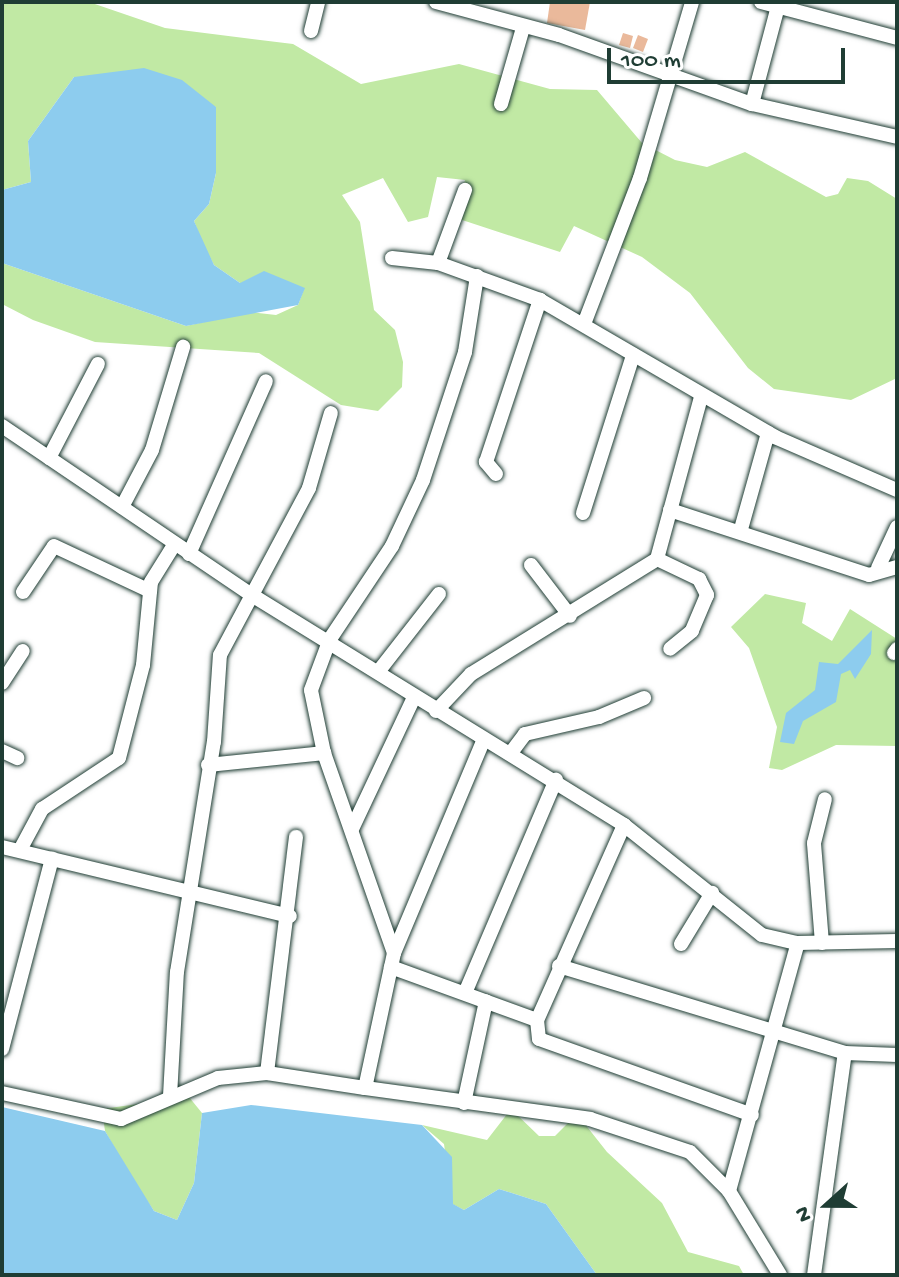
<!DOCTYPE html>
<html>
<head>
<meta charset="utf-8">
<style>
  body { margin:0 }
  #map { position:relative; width:899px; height:1277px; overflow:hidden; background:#fff; font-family:"Gochi Hand",sans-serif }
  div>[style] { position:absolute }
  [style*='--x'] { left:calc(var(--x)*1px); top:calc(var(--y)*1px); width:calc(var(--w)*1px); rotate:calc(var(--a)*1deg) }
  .green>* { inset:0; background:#c1e9a4 }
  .water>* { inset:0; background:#8dccee }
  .building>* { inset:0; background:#eab99b }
  .roads { filter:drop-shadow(0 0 2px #1f3d34) drop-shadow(0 0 2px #1f3d34) }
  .street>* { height:14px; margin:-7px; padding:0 7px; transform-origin:7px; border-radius:7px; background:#fff }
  span { translate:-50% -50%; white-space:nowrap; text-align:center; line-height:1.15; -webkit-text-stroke:6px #fff; paint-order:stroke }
  .frame { position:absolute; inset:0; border:4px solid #1f3d34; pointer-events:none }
  .north { position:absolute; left:787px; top:1165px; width:80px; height:80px; -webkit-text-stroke:6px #fff; paint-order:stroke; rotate:249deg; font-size:22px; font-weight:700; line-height:32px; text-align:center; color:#1f3d34 }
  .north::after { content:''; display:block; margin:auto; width:28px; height:36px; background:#1f3d34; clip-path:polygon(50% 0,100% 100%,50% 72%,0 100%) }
  .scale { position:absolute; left:607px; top:48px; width:238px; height:36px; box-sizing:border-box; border:4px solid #1f3d34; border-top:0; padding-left:10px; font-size:24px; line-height:28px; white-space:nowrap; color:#1f3d34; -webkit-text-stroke:6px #fff; paint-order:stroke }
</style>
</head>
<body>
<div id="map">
  <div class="green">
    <i style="clip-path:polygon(2px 2px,89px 2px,165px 28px,293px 44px,361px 84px,459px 64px,550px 89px,597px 90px,642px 143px,675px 160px,707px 167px,745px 152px,826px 197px,838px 194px,847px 178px,868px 181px,897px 199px,897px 378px,851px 400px,774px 389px,748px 368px,690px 293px,642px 257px,574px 226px,560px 252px,453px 217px,465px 180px,437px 177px,428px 217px,408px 222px,383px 178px,342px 195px,360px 222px,374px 310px,395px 330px,403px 362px,402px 387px,378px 411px,341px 405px,259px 353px,95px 342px,33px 320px,2px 304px,2px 263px,186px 326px,249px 312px,276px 315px,298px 305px,304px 289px,240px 283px,214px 265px,202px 242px,194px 221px,209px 204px,216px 173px,216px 107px,74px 77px,28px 141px,31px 182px,2px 190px)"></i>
    <i style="clip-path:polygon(765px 594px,806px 603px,802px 623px,832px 641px,850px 609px,897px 639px,897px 746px,836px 745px,782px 770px,769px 768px,777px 727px,749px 648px,731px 627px)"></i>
    <i style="clip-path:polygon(189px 1097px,202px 1113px,194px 1183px,177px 1220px,154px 1211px,131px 1177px,105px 1131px,102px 1109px)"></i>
    <i style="clip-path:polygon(511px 1109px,539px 1136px,555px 1136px,577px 1114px,607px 1152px,662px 1203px,688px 1252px,739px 1266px,744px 1275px,597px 1275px,546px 1204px,499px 1189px,464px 1210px,452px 1204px,444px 1144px,422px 1125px,487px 1140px)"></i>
  </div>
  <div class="water">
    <i style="clip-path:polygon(144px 68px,182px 80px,216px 107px,216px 173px,209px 204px,194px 221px,214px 265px,240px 283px,264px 271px,305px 288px,298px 305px,186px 326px,2px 263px,2px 190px,31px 182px,28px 141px,74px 77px)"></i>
    <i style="clip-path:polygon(872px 630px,871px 654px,855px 679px,850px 670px,841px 674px,836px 702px,803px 721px,794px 744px,780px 742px,786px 713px,815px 690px,819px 662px,838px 664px)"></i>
    <i style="clip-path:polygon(251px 1105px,422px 1125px,452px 1157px,453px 1204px,464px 1210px,499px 1189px,546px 1204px,597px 1275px,2px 1275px,2px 1107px,105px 1131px,154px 1211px,177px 1220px,194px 1183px,202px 1113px)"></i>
  </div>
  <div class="building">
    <i style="clip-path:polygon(550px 2px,590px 2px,585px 30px,547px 23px)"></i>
    <i style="clip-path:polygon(623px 33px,633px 36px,630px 48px,619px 45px)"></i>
    <i style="clip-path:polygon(638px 35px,648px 39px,643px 52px,633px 48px)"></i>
  </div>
  <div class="roads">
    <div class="street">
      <i style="--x:436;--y:2;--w:127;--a:15"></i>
      <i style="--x:559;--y:35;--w:205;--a:19.7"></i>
      <i style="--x:752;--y:104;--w:149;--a:12.8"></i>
      <i style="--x:761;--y:2;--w:141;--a:14.8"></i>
      <i style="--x:311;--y:31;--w:30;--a:-76"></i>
      <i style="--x:501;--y:104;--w:79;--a:-73.9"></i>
      <i style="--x:752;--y:104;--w:101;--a:-75.1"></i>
      <i style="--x:392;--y:258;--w:46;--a:6.2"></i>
      <i style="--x:438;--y:263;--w:109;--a:19.9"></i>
      <i style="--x:540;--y:300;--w:272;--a:30.2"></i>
      <i style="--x:775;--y:437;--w:133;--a:23.5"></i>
      <i style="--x:438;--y:263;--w:78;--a:-69.7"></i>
      <i style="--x:584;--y:324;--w:156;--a:-69"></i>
      <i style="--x:640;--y:178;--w:184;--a:-73.5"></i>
      <i style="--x:2;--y:426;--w:305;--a:34.1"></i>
      <i style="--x:255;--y:597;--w:434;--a:31.7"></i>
      <i style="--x:624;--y:825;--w:176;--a:38.6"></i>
      <i style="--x:762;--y:935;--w:37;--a:13"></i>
      <i style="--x:798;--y:943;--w:99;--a:-1.2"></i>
      <i style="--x:49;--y:458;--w:106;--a:-62.5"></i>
      <i style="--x:496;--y:474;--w:16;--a:-130"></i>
      <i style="--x:486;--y:462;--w:171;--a:-71.6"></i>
      <i style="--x:122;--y:507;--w:64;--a:-62.2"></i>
      <i style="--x:152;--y:450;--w:108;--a:-73.2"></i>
      <i style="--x:670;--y:510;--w:209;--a:18.1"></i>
      <i style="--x:869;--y:575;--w:29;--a:-16"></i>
      <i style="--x:583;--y:513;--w:166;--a:-72.4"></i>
      <i style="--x:741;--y:529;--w:100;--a:-74.3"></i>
      <i style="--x:189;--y:554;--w:189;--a:-66"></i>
      <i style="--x:657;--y:559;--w:47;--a:25.5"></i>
      <i style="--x:699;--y:579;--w:18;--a:63"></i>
      <i style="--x:707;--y:595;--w:39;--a:113"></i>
      <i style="--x:692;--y:631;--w:28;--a:141"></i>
      <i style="--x:531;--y:565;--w:64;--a:52.6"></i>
      <i style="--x:878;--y:568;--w:45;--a:-65.1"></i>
      <i style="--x:23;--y:592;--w:55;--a:-56"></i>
      <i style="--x:54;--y:546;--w:106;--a:25.1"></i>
      <i style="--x:894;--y:653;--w:5;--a:-53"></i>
      <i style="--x:378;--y:672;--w:99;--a:-52"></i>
      <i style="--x:2;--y:683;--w:38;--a:-57"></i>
      <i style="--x:436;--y:711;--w:51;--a:-46.6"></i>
      <i style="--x:471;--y:674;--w:219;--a:-31.7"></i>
      <i style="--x:657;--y:559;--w:168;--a:-74.8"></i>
      <i style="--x:484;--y:739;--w:232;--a:112.8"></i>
      <i style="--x:394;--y:953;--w:138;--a:102.1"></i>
      <i style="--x:365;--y:1088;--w:227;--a:7.8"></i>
      <i style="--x:590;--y:1119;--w:105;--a:18.3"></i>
      <i style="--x:690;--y:1152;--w:55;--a:45"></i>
      <i style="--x:729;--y:1191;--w:98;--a:58.7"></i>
      <i style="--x:2;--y:751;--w:17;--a:25"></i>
      <i style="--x:510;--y:754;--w:25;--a:-53"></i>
      <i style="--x:525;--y:734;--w:76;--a:-12.9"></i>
      <i style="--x:599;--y:717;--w:49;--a:-22.9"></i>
      <i style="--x:208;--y:765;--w:117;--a:-5.9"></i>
      <i style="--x:624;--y:825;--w:214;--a:114"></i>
      <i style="--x:537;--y:1020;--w:19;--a:84"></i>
      <i style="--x:539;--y:1039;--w:226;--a:19.6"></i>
      <i style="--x:352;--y:829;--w:146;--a:-64.8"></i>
      <i style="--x:2;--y:847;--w:296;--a:13.5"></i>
      <i style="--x:20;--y:850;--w:47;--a:-61.8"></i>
      <i style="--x:42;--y:809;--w:92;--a:-33.5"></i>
      <i style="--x:119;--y:758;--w:96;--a:-75.5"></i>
      <i style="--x:143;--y:665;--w:83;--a:-84.5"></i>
      <i style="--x:151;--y:582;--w:44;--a:-58.1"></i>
      <i style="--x:822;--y:943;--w:100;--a:-94.6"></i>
      <i style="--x:814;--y:843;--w:45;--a:-76"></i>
      <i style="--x:681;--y:944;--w:60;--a:-58.7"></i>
      <i style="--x:394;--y:953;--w:212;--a:-109.3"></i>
      <i style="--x:324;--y:753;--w:64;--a:-101.7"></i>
      <i style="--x:311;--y:690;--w:54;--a:-69.6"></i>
      <i style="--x:330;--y:639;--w:112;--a:-56.3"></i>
      <i style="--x:392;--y:546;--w:73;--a:-64.8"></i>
      <i style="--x:423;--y:480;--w:135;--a:-71.8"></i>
      <i style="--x:465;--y:352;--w:77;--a:-81"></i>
      <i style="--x:559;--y:966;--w:299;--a:16.9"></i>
      <i style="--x:845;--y:1053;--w:52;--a:2.2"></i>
      <i style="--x:391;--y:967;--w:155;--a:20"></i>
      <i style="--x:465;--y:993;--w:232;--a:-66.9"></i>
      <i style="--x:2;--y:1049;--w:197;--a:-75.3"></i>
      <i style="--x:267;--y:1073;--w:238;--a:-83"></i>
      <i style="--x:2;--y:1093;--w:122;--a:12.3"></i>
      <i style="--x:121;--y:1119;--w:105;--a:-22.9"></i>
      <i style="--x:218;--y:1078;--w:49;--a:-5.8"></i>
      <i style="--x:267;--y:1073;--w:99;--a:8.7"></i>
      <i style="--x:170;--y:1096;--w:124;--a:-86.8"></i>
      <i style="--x:177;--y:972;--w:233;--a:-80.9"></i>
      <i style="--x:214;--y:742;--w:87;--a:-86.1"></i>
      <i style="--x:220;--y:655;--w:189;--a:-61.9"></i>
      <i style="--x:309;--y:488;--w:78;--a:-73.7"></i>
      <i style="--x:464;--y:1103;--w:104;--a:-77.8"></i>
      <i style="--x:729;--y:1191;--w:257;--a:-74.5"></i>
      <i style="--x:814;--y:1275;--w:224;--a:-82.1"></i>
    </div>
  </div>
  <div class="frame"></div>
  <div class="north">N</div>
  <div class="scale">100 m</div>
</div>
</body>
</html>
